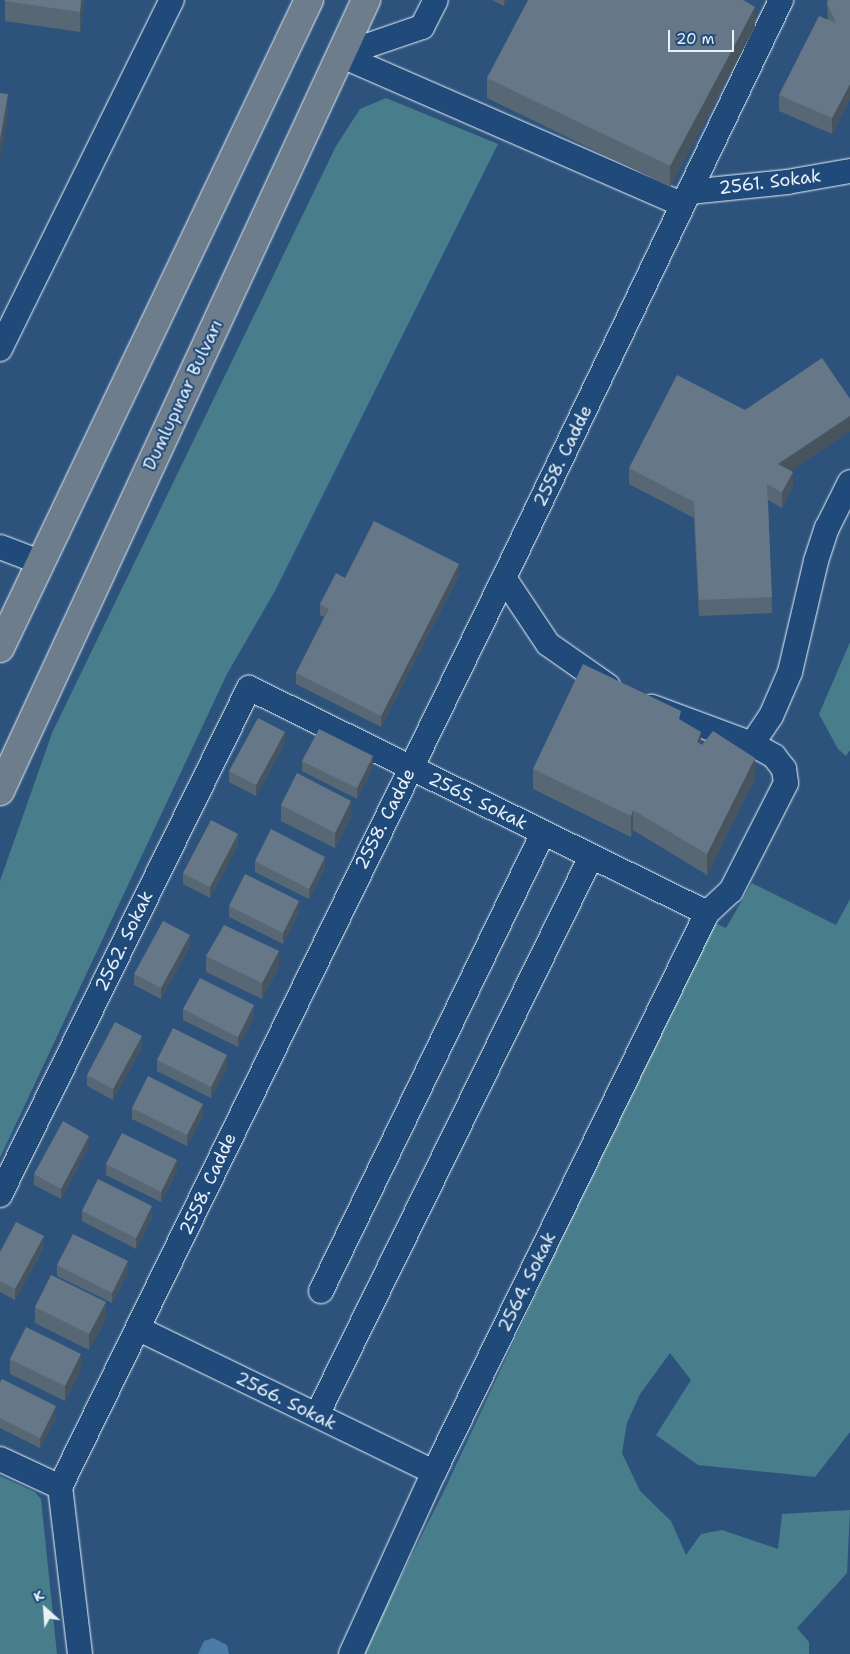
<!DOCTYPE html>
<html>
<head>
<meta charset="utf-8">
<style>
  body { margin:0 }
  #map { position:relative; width:850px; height:1654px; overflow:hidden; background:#2d537d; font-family:"Shantell Sans",sans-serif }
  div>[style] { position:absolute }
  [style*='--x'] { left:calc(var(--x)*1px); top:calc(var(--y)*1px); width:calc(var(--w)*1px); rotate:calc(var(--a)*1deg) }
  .green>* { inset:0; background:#487d8b }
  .water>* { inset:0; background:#4a7ca7 }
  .roads { filter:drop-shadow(0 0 1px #e8f1f8) drop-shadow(0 0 1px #e8f1f8) }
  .street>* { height:24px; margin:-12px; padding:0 12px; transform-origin:12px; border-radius:12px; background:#1f4a7a }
  .highway>* { height:28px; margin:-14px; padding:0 14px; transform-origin:14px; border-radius:14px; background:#6d7d8c }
  .wall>* { inset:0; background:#586774 }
  .shaded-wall>* { inset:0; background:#47545e }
  .building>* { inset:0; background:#667887 }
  span { translate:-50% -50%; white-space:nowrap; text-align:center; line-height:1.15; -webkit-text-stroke:4px #1f4a7a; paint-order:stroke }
  .street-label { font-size:18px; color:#e8f1f8 }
  .north { position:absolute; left:20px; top:1584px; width:50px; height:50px; -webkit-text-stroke:4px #1f4a7a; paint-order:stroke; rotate:334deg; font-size:14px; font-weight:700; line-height:20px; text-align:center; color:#e8f1f8 }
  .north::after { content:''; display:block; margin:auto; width:18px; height:22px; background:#e8f1f8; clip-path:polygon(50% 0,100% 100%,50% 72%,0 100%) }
  .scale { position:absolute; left:668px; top:30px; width:66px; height:22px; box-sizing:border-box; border:2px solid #e8f1f8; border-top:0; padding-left:6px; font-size:15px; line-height:18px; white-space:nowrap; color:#e8f1f8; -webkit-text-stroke:4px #1f4a7a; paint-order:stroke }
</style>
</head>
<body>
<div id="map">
  <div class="green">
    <i style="clip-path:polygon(386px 98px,498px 144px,275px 591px,227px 674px,0 1158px,0 881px,52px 733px,336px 146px,360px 109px)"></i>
    <i style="clip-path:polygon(850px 642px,850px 750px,846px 756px,838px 749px,819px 714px)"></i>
    <i style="clip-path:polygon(752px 883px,836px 925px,850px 899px,850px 1432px,815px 1477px,698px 1465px,656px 1435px,691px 1380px,670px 1353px,640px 1394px,627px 1423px,622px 1453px,640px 1491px,671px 1521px,686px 1555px,701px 1534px,722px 1530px,778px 1549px,782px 1514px,850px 1510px,847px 1573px,797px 1628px,809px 1642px,809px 1654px,362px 1654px,443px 1493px,710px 921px,726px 928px)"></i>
    <i style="clip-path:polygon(0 1476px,35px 1492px,41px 1499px,57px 1654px,0 1654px)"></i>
  </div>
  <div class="water">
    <i style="clip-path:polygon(213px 1638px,227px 1645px,229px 1654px,198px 1654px,204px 1641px)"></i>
  </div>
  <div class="roads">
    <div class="street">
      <i style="--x:340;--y:55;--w:374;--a:23.6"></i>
      <i style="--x:340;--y:55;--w:87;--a:-18.9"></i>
      <i style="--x:422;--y:27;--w:30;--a:-63"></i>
      <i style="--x:689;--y:192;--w:99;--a:-5.8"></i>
      <i style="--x:787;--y:182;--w:64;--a:-9.9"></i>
      <i style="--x:0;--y:349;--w:389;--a:-63.8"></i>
      <i style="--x:0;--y:547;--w:45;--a:20.9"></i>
      <i style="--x:504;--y:578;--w:79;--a:56.3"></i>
      <i style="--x:548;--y:644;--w:73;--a:35"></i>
      <i style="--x:752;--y:744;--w:34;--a:-56"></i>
      <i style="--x:771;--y:716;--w:48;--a:-66.6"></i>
      <i style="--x:790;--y:672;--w:114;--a:-76.8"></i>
      <i style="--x:816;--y:561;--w:35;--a:-72"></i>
      <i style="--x:827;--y:528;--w:51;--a:-63.4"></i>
      <i style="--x:0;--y:1195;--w:565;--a:-63.84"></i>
      <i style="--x:249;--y:688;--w:510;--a:26.16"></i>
      <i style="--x:321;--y:1291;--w:509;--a:-64.14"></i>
      <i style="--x:139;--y:1329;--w:328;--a:25.9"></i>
      <i style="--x:317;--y:1415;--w:622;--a:-63.85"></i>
      <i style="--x:0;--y:1459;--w:66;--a:25"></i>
      <i style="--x:80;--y:1654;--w:168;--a:-96.8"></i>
      <i style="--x:60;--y:1487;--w:1012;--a:-63.97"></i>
      <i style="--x:504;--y:578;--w:641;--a:-64.39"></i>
      <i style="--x:351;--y:1654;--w:200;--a:-65.5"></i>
      <i style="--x:434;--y:1472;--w:622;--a:-63.97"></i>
      <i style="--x:707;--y:913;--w:33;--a:-43"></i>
      <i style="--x:731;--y:891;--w:121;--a:-63"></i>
      <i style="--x:786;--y:783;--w:14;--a:-98"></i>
      <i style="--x:784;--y:769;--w:16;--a:-128"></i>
      <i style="--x:774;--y:756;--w:25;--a:-151"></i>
      <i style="--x:752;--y:744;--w:107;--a:-159.7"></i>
    </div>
    <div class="highway">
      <i style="--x:0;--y:648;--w:718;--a:-64.51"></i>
      <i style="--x:0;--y:791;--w:872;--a:-65.17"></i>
    </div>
  </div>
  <div class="wall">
    <i style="clip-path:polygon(5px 0,84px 0,80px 32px,5px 21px)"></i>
    <i style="clip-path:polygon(492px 0,507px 0,504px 6px)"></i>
    <i style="clip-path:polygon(850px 0,850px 99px,832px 134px,779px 111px,779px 95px,828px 20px,827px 3px)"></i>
    <i style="clip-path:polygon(755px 27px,670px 187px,487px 98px,487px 78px)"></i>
    <i style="clip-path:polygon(629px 468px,791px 471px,793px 487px,782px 508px,768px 500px,772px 613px,699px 616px,694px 518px,629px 484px)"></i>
    <i style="clip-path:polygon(459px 575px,381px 727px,296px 684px,296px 673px,324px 617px,320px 615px,320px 604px,345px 578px)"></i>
    <i style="clip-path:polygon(681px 720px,701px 744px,755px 778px,707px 875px,633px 830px,631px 837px,533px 789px,533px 769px)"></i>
    <i style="clip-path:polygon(285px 743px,256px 796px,229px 782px,229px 771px)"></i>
    <i style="clip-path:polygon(302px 761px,373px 767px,357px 799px,302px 771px)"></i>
    <i style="clip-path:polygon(281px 805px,351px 816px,335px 848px,281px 821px)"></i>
    <i style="clip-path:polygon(238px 845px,210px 898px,183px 884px,183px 873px)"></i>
    <i style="clip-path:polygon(255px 861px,325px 867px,309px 899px,255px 872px)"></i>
    <i style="clip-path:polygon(229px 906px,299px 912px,283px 944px,229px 917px)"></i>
    <i style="clip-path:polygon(190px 946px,161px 999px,134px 985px,134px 974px)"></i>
    <i style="clip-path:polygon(206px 956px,279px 967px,262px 999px,206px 972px)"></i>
    <i style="clip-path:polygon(183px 1009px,254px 1016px,238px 1047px,183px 1020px)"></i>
    <i style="clip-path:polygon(142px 1047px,113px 1100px,87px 1086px,87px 1075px)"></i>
    <i style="clip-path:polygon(157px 1060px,227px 1066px,211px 1098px,157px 1071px)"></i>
    <i style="clip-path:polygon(132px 1108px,203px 1115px,187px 1146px,132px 1119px)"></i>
    <i style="clip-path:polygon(89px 1146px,61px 1199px,34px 1185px,34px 1174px)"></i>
    <i style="clip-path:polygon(106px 1164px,177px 1171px,161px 1202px,106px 1175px)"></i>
    <i style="clip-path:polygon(82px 1211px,152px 1217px,136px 1249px,82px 1221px)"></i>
    <i style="clip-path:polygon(44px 1247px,15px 1300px,0 1292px,0 1252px)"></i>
    <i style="clip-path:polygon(57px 1265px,128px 1272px,112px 1303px,57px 1276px)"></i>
    <i style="clip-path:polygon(35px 1307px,106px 1318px,89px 1350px,35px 1323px)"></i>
    <i style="clip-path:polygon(10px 1359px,81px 1369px,65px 1401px,10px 1374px)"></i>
    <i style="clip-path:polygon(0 1382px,56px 1417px,40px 1448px,0 1428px)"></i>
  </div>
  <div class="shaded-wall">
    <i style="clip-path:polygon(81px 0,84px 0,80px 32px,80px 12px)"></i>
    <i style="clip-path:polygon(504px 0,507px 0,504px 6px)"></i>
    <i style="clip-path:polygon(755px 7px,755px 27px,670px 187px,670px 166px)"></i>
    <i style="clip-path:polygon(850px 84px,850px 99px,832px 134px,832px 118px)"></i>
    <i style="clip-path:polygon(8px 94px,8px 114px,0 160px,0 140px)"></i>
    <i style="clip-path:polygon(850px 416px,850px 431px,778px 480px,778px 464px)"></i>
    <i style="clip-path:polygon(793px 472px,793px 487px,782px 508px,782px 492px)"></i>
    <i style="clip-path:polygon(459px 564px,459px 575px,381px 727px,381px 716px)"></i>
    <i style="clip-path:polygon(285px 732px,285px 743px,256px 796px,256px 785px)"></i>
    <i style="clip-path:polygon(701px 732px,701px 752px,697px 742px)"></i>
    <i style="clip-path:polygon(373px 756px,373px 767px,357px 799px,357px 788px)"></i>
    <i style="clip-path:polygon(755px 758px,755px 778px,707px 875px,707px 854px)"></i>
    <i style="clip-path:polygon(351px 801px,351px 816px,335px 848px,335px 833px)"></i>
    <i style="clip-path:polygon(633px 810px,633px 830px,631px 837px,631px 816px)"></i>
    <i style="clip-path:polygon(238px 834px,238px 845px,210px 898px,210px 887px)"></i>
    <i style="clip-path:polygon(325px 857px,325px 867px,309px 899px,309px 889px)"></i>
    <i style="clip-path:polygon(299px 901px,299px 912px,283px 944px,283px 933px)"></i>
    <i style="clip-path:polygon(190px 935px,190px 946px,161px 999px,161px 988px)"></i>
    <i style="clip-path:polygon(279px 951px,279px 967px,262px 999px,262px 983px)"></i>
    <i style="clip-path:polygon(254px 1005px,254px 1016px,238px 1047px,238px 1037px)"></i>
    <i style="clip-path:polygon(142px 1036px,142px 1047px,113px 1100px,113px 1089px)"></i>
    <i style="clip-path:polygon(227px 1055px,227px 1066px,211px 1098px,211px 1087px)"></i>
    <i style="clip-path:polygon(203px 1104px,203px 1115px,187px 1146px,187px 1135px)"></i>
    <i style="clip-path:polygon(89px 1136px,89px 1146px,61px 1199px,61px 1189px)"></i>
    <i style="clip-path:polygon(177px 1160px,177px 1171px,161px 1202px,161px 1192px)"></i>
    <i style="clip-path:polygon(152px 1206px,152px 1217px,136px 1249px,136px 1238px)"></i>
    <i style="clip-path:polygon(44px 1236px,44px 1247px,15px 1300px,15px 1289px)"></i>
    <i style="clip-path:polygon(128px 1261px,128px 1272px,112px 1303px,112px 1293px)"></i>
    <i style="clip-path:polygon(106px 1302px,106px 1318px,89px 1350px,89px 1334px)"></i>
    <i style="clip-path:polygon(81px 1354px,81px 1369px,65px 1401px,65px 1386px)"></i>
    <i style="clip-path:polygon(56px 1406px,56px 1417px,40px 1448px,40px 1438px)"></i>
  </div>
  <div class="building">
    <i style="clip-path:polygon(5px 0,81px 0,80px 12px,5px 1px)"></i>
    <i style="clip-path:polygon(528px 0,743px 0,755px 7px,670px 166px,487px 78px)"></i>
    <i style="clip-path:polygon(828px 0,850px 0,850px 84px,832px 118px,779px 95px,819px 16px,836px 23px,827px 3px)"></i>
    <i style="clip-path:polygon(0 93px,8px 94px,0 140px)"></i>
    <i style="clip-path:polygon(822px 358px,850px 399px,850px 416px,778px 464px,793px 472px,782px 492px,767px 484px,772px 597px,699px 600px,694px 502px,629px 468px,677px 375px,745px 410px)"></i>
    <i style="clip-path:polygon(374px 521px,459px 564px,381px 716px,296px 673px,329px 609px,320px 604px,336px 573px,345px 578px)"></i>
    <i style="clip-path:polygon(583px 664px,681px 711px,679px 719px,701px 732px,697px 742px,702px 745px,713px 731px,755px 758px,707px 854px,633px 810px,631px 816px,533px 769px)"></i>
    <i style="clip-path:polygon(258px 718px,285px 732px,256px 785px,229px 771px)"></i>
    <i style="clip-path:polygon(319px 729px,373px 756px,357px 788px,302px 761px)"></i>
    <i style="clip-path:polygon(297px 773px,351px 801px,335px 833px,281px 805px)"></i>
    <i style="clip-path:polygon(211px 820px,238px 834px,210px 887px,183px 873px)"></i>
    <i style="clip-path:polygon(271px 829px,325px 857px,309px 889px,255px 861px)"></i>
    <i style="clip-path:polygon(245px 874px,299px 901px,283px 933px,229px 906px)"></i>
    <i style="clip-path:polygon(163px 921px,190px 935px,161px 988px,134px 974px)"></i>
    <i style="clip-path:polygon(224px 925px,279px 951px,262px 983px,206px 956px)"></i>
    <i style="clip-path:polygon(200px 978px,254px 1005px,238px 1037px,183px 1009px)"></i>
    <i style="clip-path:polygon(115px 1022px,142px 1036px,113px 1089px,87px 1075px)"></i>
    <i style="clip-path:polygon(173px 1028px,227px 1055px,211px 1087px,157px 1060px)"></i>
    <i style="clip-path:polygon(148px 1076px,203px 1104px,187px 1135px,132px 1108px)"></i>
    <i style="clip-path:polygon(63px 1121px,89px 1136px,61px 1189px,34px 1174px)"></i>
    <i style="clip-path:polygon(122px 1133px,177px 1160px,161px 1192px,106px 1164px)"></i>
    <i style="clip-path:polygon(98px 1179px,152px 1206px,136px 1238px,82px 1211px)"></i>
    <i style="clip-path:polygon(16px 1222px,44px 1236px,15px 1289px,0 1281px,0 1252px)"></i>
    <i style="clip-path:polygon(73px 1234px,128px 1261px,112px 1293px,57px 1265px)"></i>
    <i style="clip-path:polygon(51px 1275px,106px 1302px,89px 1334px,35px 1307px)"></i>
    <i style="clip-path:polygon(26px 1327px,81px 1354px,65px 1386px,10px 1359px)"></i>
    <i style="clip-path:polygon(2px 1379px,56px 1406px,40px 1438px,0 1418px,0 1382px)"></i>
  </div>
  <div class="street-label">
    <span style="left:770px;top:182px;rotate:-7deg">2561. Sokak</span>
    <span style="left:183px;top:395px;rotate:-65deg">Dumlupınar Bulvarı</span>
    <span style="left:563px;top:456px;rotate:-64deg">2558. Cadde</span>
    <span style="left:478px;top:801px;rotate:26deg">2565. Sokak</span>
    <span style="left:385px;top:819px;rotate:-63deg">2558. Cadde</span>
    <span style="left:124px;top:941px;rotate:-64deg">2562. Sokak</span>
    <span style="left:208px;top:1184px;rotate:-65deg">2558. Cadde</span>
    <span style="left:527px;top:1282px;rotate:-64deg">2564. Sokak</span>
    <span style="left:286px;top:1401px;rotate:26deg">2566. Sokak</span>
  </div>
  <div class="north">K</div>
  <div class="scale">20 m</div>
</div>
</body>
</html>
